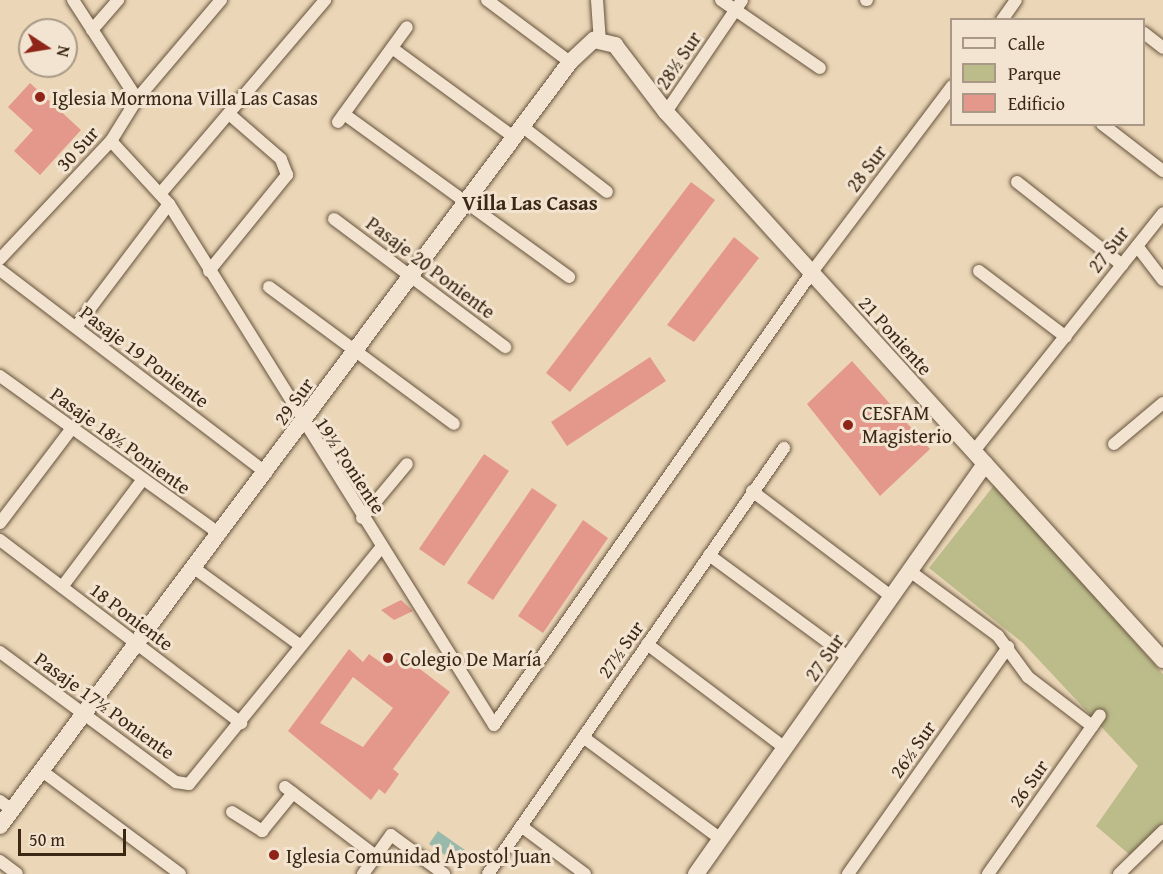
<!DOCTYPE html>
<html>
<head>
<meta charset="utf-8">
<style>
  body { margin:0 }
  #map { position:relative; width:1163px; height:874px; overflow:hidden; background:#ebd6b7; font-family:"Gentium Book Plus",serif }
  div>[style] { position:absolute }
  [style*='--x'] { left:calc(var(--x)*1px); top:calc(var(--y)*1px); width:calc(var(--w)*1px); rotate:calc(var(--a)*1deg) }
  .green>* { inset:0; background:#bcbc8b }
  .water>* { inset:0; background:#99b9ac }
  .building>* { inset:0; background:#e4988b }
  .roads { filter:drop-shadow(0 0 2px #66533d) drop-shadow(0 0 2px #66533d) }
  .street>* { height:12px; margin:-6px; padding:0 6px; transform-origin:6px; border-radius:6px; background:#f2e4d0 }
  .secondary>* { height:16px; margin:-8px; padding:0 8px; transform-origin:8px; border-radius:8px; background:#f2e4d0 }
  .dots>* { width:16px; height:16px; translate:-50% -50%; box-sizing:border-box; border:3px solid #f2e4d0; border-radius:50% }
  span { translate:-50% -50%; white-space:nowrap; text-align:center; line-height:1.15; -webkit-text-stroke:6px #f2e4d0; paint-order:stroke }
  .street-label { font-size:20px; color:#3a2714 }
  .poi-label { font-size:20px; color:#3a2714 }
  .left { translate:0 -50%; text-align:left }
  .neighbourhood-label { font-size:21px; color:#3a2714; font-weight:700 }
  .legend { position:absolute; left:950px; top:18px; width:195px; height:108px; box-sizing:border-box; background:#f2e4d0; border:2px solid #a89885; margin:0; padding:8px 10px; list-style:none; font-size:18px; color:#3a2714 }
  .legend li { display:flex; align-items:center; gap:12px; height:30px }
  .legend b { width:30px; border:2px solid #a89885 }
  .north { position:absolute; left:18px; top:18px; width:60px; height:60px; box-sizing:border-box; background:#f2e4d0; border:2px solid #a89885; border-radius:50%; rotate:102deg; font-size:16px; font-weight:700; line-height:24px; text-align:center; color:#3a2714 }
  .north::after { content:''; display:block; margin:auto; width:21px; height:27px; background:#8f2418; clip-path:polygon(50% 0,100% 100%,50% 72%,0 100%) }
  .scale { position:absolute; left:18px; top:829px; width:108px; height:27px; box-sizing:border-box; border:3px solid #3a2714; border-top:0; padding-left:8px; font-size:18px; line-height:21px; white-space:nowrap; color:#3a2714; -webkit-text-stroke:4px #f2e4d0; paint-order:stroke }
</style>
</head>
<body>
<div id="map">
  <div class="green">
    <i style="clip-path:polygon(995px 484px,1163px 674px,1163px 823px,1130px 855px,1096px 826px,1138px 766px,1023px 643px,929px 568px)"></i>
  </div>
  <div class="water">
    <i style="clip-path:polygon(438px 831px,472px 855px,464px 868px,429px 844px)"></i>
  </div>
  <div class="building">
    <i style="clip-path:polygon(30px 83px,81px 130px,40px 175px,14px 151px,33px 130px,8px 107px)"></i>
    <i style="clip-path:polygon(691px 182px,715px 200px,570px 392px,546px 373px)"></i>
    <i style="clip-path:polygon(734px 237px,759px 258px,694px 342px,667px 325px)"></i>
    <i style="clip-path:polygon(650px 357px,666px 381px,567px 446px,551px 422px)"></i>
    <i style="clip-path:polygon(852px 361px,930px 449px,880px 496px,807px 404px)"></i>
    <i style="clip-path:polygon(484px 454px,509px 471px,444px 566px,419px 549px)"></i>
    <i style="clip-path:polygon(532px 488px,557px 505px,493px 600px,467px 583px)"></i>
    <i style="clip-path:polygon(583px 520px,608px 538px,543px 633px,518px 616px)"></i>
    <i style="clip-path:polygon(401px 600px,413px 611px,394px 620px,381px 610px)"></i>
    <i style="clip-path:polygon(evenodd,349px 649px,363px 662px,369px 654px,387px 667px,394px 657px,403px 665px,407px 659px,450px 692px,393px 769px,399px 774px,385px 794px,379px 789px,371px 800px,288px 731px,349px 649px,353px 677px,393px 708px,363px 747px,320px 723px,353px 677px)"></i>
  </div>
  <div class="roads">
    <div class="street">
      <i style="--x:73;--y:0;--w:118;--a:57.1"></i>
      <i style="--x:487;--y:0;--w:104;--a:36.8"></i>
      <i style="--x:597;--y:0;--w:39;--a:86"></i>
      <i style="--x:721;--y:0;--w:120;--a:34.5"></i>
      <i style="--x:866;--y:0;--w:1;--a:0"></i>
      <i style="--x:1002;--y:20;--w:24;--a:-55"></i>
      <i style="--x:92;--y:30;--w:40;--a:-49"></i>
      <i style="--x:1144;--y:33;--w:24;--a:38"></i>
      <i style="--x:392;--y:48;--w:152;--a:36.2"></i>
      <i style="--x:666;--y:112;--w:135;--a:-55.8"></i>
      <i style="--x:344;--y:114;--w:278;--a:35.9"></i>
      <i style="--x:338;--y:122;--w:117;--a:-54"></i>
      <i style="--x:1102;--y:124;--w:77;--a:37.6"></i>
      <i style="--x:523;--y:127;--w:106;--a:37.7"></i>
      <i style="--x:111;--y:141;--w:86;--a:47.4"></i>
      <i style="--x:169;--y:204;--w:614;--a:58.04"></i>
      <i style="--x:494;--y:725;--w:553;--a:-54.93"></i>
      <i style="--x:812;--y:272;--w:233;--a:-53"></i>
      <i style="--x:1017;--y:182;--w:134;--a:38.3"></i>
      <i style="--x:160;--y:194;--w:255;--a:-49.6"></i>
      <i style="--x:334;--y:219;--w:214;--a:36.8"></i>
      <i style="--x:1137;--y:246;--w:43;--a:52.6"></i>
      <i style="--x:0;--y:259;--w:162;--a:-46.8"></i>
      <i style="--x:111;--y:141;--w:49;--a:-58.2"></i>
      <i style="--x:137;--y:99;--w:130;--a:-49.7"></i>
      <i style="--x:0;--y:270;--w:335;--a:37.3"></i>
      <i style="--x:209;--y:271;--w:124;--a:-50.9"></i>
      <i style="--x:287;--y:175;--w:17;--a:-111"></i>
      <i style="--x:281;--y:159;--w:69;--a:-139.1"></i>
      <i style="--x:979;--y:271;--w:109;--a:37.2"></i>
      <i style="--x:269;--y:287;--w:230;--a:36.5"></i>
      <i style="--x:76;--y:327;--w:154;--a:-52.9"></i>
      <i style="--x:0;--y:376;--w:271;--a:35.7"></i>
      <i style="--x:1114;--y:444;--w:64;--a:-39.9"></i>
      <i style="--x:974;--y:451;--w:304;--a:-51.5"></i>
      <i style="--x:752;--y:491;--w:176;--a:37.1"></i>
      <i style="--x:362;--y:518;--w:70;--a:-50.2"></i>
      <i style="--x:0;--y:523;--w:119;--a:-52.8"></i>
      <i style="--x:0;--y:540;--w:303;--a:37.2"></i>
      <i style="--x:709;--y:555;--w:174;--a:36.3"></i>
      <i style="--x:194;--y:568;--w:132;--a:36.1"></i>
      <i style="--x:911;--y:572;--w:108;--a:36.3"></i>
      <i style="--x:998;--y:636;--w:51;--a:53.8"></i>
      <i style="--x:1028;--y:677;--w:81;--a:37.4"></i>
      <i style="--x:62;--y:587;--w:135;--a:-53.1"></i>
      <i style="--x:647;--y:644;--w:173;--a:37"></i>
      <i style="--x:0;--y:652;--w:219;--a:36.5"></i>
      <i style="--x:176;--y:782;--w:13;--a:9"></i>
      <i style="--x:189;--y:784;--w:304;--a:-50.9"></i>
      <i style="--x:583;--y:737;--w:172;--a:36.5"></i>
      <i style="--x:42;--y:771;--w:172;--a:36.7"></i>
      <i style="--x:285;--y:787;--w:114;--a:37.2"></i>
      <i style="--x:0;--y:801;--w:15;--a:37"></i>
      <i style="--x:232;--y:812;--w:36;--a:32"></i>
      <i style="--x:262;--y:831;--w:49;--a:-50.8"></i>
      <i style="--x:521;--y:826;--w:80;--a:36.9"></i>
      <i style="--x:0;--y:861;--w:21;--a:37"></i>
      <i style="--x:363;--y:874;--w:48;--a:-54.3"></i>
      <i style="--x:391;--y:835;--w:66;--a:36.3"></i>
      <i style="--x:488;--y:874;--w:519;--a:-55.21"></i>
      <i style="--x:848;--y:874;--w:278;--a:-54.8"></i>
      <i style="--x:988;--y:874;--w:194;--a:-54.8"></i>
      <i style="--x:1119;--y:874;--w:62;--a:-44.3"></i>
    </div>
    <div class="secondary">
      <i style="--x:0;--y:826;--w:953;--a:-53.27"></i>
      <i style="--x:570;--y:62;--w:33;--a:-43"></i>
      <i style="--x:594;--y:40;--w:22;--a:13"></i>
      <i style="--x:615;--y:45;--w:84;--a:52.7"></i>
      <i style="--x:666;--y:112;--w:740;--a:47.79"></i>
      <i style="--x:696;--y:874;--w:502;--a:-54.82"></i>
    </div>
  </div>
  <div class="dots">
    <i style="left:40px;top:97px;background:#8f2418"></i>
    <i style="left:848px;top:425px;background:#8f2418"></i>
    <i style="left:388px;top:658px;background:#8f2418"></i>
    <i style="left:274px;top:855px;background:#8f2418"></i>
  </div>
  <div class="street-label">
    <span style="left:678px;top:60px;rotate:-56deg">28½ Sur</span>
    <span style="left:77px;top:148px;rotate:-48deg">30 Sur</span>
    <span style="left:866px;top:168px;rotate:-53deg">28 Sur</span>
    <span style="left:1108px;top:249px;rotate:-52deg">27 Sur</span>
    <span style="left:431px;top:267px;rotate:37deg">Pasaje 20 Poniente</span>
    <span style="left:896px;top:335px;rotate:48deg">21 Poniente</span>
    <span style="left:145px;top:356px;rotate:37deg">Pasaje 19 Poniente</span>
    <span style="left:293px;top:401px;rotate:-54deg">29 Sur</span>
    <span style="left:121px;top:440px;rotate:36deg">Pasaje 18½ Poniente</span>
    <span style="left:351px;top:465px;rotate:57deg">19½ Poniente</span>
    <span style="left:132px;top:616px;rotate:37deg">18 Poniente</span>
    <span style="left:620px;top:649px;rotate:-55deg">27½ Sur</span>
    <span style="left:824px;top:657px;rotate:-55deg">27 Sur</span>
    <span style="left:105px;top:705px;rotate:36deg">Pasaje 17½ Poniente</span>
    <span style="left:912px;top:749px;rotate:-55deg">26½ Sur</span>
    <span style="left:1028px;top:783px;rotate:-55deg">26 Sur</span>
  </div>
  <div class="poi-label">
    <span class="left" style="left:52px;top:97px">Iglesia Mormona Villa Las Casas</span>
    <span class="left" style="left:862px;top:424px">CESFAM<br>Magisterio</span>
    <span class="left" style="left:400px;top:658px">Colegio De María</span>
    <span class="left" style="left:286px;top:855px">Iglesia Comunidad Apostol Juan</span>
  </div>
  <div class="neighbourhood-label">
    <span style="left:530px;top:203px">Villa Las Casas</span>
  </div>
  <ul class="legend">
  <li><b style="height:8px;background:#f2e4d0"></b>Calle</li>
  <li><b style="height:16px;background:#bcbc8b"></b>Parque</li>
  <li><b style="height:16px;background:#e4988b"></b>Edificio</li>
  </ul>
  <div class="north">N</div>
  <div class="scale">50 m</div>
</div>
</body>
</html>
